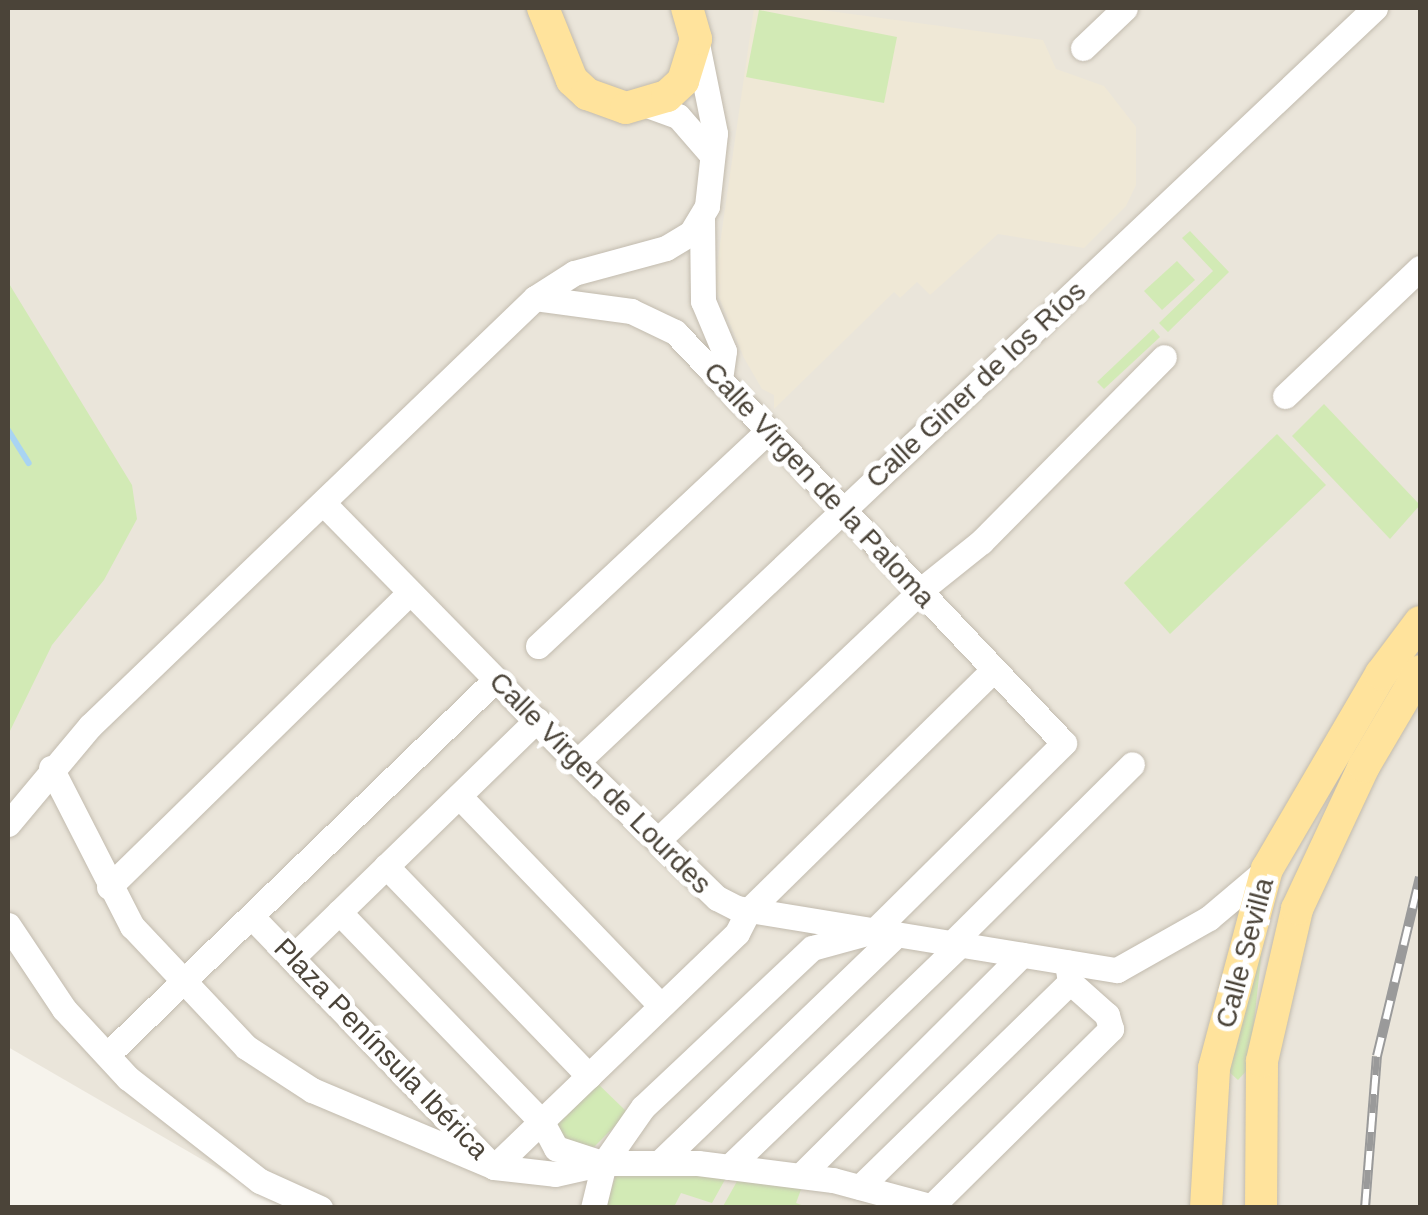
<!DOCTYPE html>
<html>
<head>
<meta charset="utf-8">
<style>
  body { margin:0 }
  #map { position:relative; width:1428px; height:1215px; overflow:hidden; background:#f6f3ec; font-family:Helvetica,sans-serif }
  div>[style] { position:absolute }
  [style*='--x'] { left:calc(var(--x)*1px); top:calc(var(--y)*1px); width:calc(var(--w)*1px); rotate:calc(var(--a)*1deg) }
  .residential>* { inset:0; background:#eae5da }
  .education>* { inset:0; background:#efe8d6 }
  .green>* { inset:0; background:#d2eab5 }
  .stream>* { height:6px; margin:-3px; padding:0 3px; transform-origin:3px; border-radius:3px; background:#a9d4f2 }
  .roads { filter:drop-shadow(0 0 2px #c2bbae) drop-shadow(0 0 2px #c2bbae) }
  .minor>* { height:25px; margin:-12.5px; padding:0 12.5px; transform-origin:12.5px; border-radius:12.5px; background:#fff }
  .major>* { height:32px; margin:-16px; padding:0 16px; transform-origin:16px; border-radius:16px; background:#ffe39c }
  .rail>* { height:10px; margin-top:-5px; transform-origin:0; background:repeating-linear-gradient(90deg,#fff 0 19px,#9a9a9a 0 38px); box-sizing:border-box; border-block:2px solid #9a9a9a }
  span { translate:-50% -50%; white-space:nowrap; text-align:center; line-height:1.15; -webkit-text-stroke:10px #fff; paint-order:stroke }
  .street-label { font-size:28px; color:#4b4439 }
  .frame { position:absolute; inset:0; border:10px solid #4b4439; pointer-events:none }
</style>
</head>
<body>
<div id="map">
  <div class="residential">
    <i style="clip-path:polygon(8px 8px,1420px 8px,1420px 1207px,284px 1207px,8px 1047px)"></i>
  </div>
  <div class="education">
    <i style="clip-path:polygon(754px 8px,807px 8px,1043px 40px,1056px 69px,1104px 86px,1136px 127px,1136px 185px,1126px 206px,1084px 248px,998px 234px,930px 295px,917px 282px,900px 298px,894px 292px,774px 409px,774px 395px,762px 389px,744px 358px,714px 285px)"></i>
  </div>
  <div class="green">
    <i style="clip-path:polygon(759px 10px,897px 37px,884px 103px,746px 77px)"></i>
    <i style="clip-path:polygon(1190px 231px,1229px 272px,1168px 332px,1159px 323px,1213px 271px,1182px 238px)"></i>
    <i style="clip-path:polygon(1177px 261px,1195px 280px,1162px 310px,1144px 291px)"></i>
    <i style="clip-path:polygon(8px 282px,132px 485px,137px 519px,104px 580px,52px 645px,8px 735px)"></i>
    <i style="clip-path:polygon(1153px 329px,1160px 337px,1104px 389px,1097px 382px)"></i>
    <i style="clip-path:polygon(1324px 404px,1420px 505px,1390px 539px,1292px 436px)"></i>
    <i style="clip-path:polygon(1277px 434px,1326px 485px,1170px 634px,1124px 583px)"></i>
    <i style="clip-path:polygon(1263px 940px,1249px 1068px,1238px 1080px,1228px 1071px)"></i>
    <i style="clip-path:polygon(595px 1081px,628px 1113px,593px 1148px,574px 1148px,554px 1134px,556px 1118px)"></i>
    <i style="clip-path:polygon(627px 1170px,727px 1176px,712px 1203px,681px 1193px,674px 1207px,607px 1206px,615px 1177px)"></i>
    <i style="clip-path:polygon(740px 1176px,803px 1184px,796px 1203px,807px 1207px,722px 1208px)"></i>
  </div>
  <div class="stream">
    <i style="--x:8;--y:430;--w:39;--a:58"></i>
  </div>
  <div class="roads">
    <div class="minor">
      <i style="--x:1083;--y:48;--w:58;--a:-43.6"></i>
      <i style="--x:647;--y:105;--w:33;--a:20"></i>
      <i style="--x:678;--y:116;--w:50;--a:49"></i>
      <i style="--x:702;--y:219;--w:82;--a:89.3"></i>
      <i style="--x:703;--y:301;--w:54;--a:67.2"></i>
      <i style="--x:724;--y:351;--w:27;--a:98"></i>
      <i style="--x:535;--y:298;--w:97;--a:7.7"></i>
      <i style="--x:631;--y:311;--w:49;--a:25.5"></i>
      <i style="--x:675;--y:332;--w:566;--a:46.58"></i>
      <i style="--x:1064;--y:743;--w:267;--a:135.3"></i>
      <i style="--x:874;--y:931;--w:64;--a:164.7"></i>
      <i style="--x:812;--y:948;--w:232;--a:136.7"></i>
      <i style="--x:643;--y:1107;--w:68;--a:124.9"></i>
      <i style="--x:604;--y:1163;--w:46;--a:103.7"></i>
      <i style="--x:1285;--y:396;--w:186;--a:-43.5"></i>
      <i style="--x:323;--y:503;--w:363;--a:45.6"></i>
      <i style="--x:577;--y:762;--w:195;--a:44.2"></i>
      <i style="--x:717;--y:898;--w:22;--a:27"></i>
      <i style="--x:737;--y:908;--w:385;--a:9.3"></i>
      <i style="--x:1117;--y:970;--w:106;--a:-29.5"></i>
      <i style="--x:1209;--y:918;--w:76;--a:-40.2"></i>
      <i style="--x:538;--y:646;--w:313;--a:-43.1"></i>
      <i style="--x:577;--y:762;--w:1098;--a:-43.38"></i>
      <i style="--x:51;--y:768;--w:178;--a:62.9"></i>
      <i style="--x:132;--y:926;--w:166;--a:46.7"></i>
      <i style="--x:246;--y:1047;--w:79;--a:33.1"></i>
      <i style="--x:312;--y:1090;--w:198;--a:22.9"></i>
      <i style="--x:494;--y:1167;--w:61;--a:6.5"></i>
      <i style="--x:555;--y:1174;--w:50;--a:-12.7"></i>
      <i style="--x:604;--y:1163;--w:94;--a:0"></i>
      <i style="--x:698;--y:1163;--w:136;--a:7.2"></i>
      <i style="--x:833;--y:1180;--w:108;--a:15.1"></i>
      <i style="--x:459;--y:796;--w:291;--a:46.1"></i>
      <i style="--x:8;--y:824;--w:128;--a:-50.1"></i>
      <i style="--x:90;--y:726;--w:617;--a:-43.88"></i>
      <i style="--x:535;--y:298;--w:46;--a:-32.7"></i>
      <i style="--x:574;--y:273;--w:95;--a:-15.2"></i>
      <i style="--x:666;--y:248;--w:29;--a:-31"></i>
      <i style="--x:691;--y:233;--w:31;--a:-59"></i>
      <i style="--x:707;--y:206;--w:73;--a:-83.7"></i>
      <i style="--x:715;--y:133;--w:96;--a:-101.4"></i>
      <i style="--x:658;--y:840;--w:363;--a:-43.5"></i>
      <i style="--x:921;--y:590;--w:77;--a:-38.7"></i>
      <i style="--x:981;--y:542;--w:260;--a:-45.3"></i>
      <i style="--x:386;--y:866;--w:292;--a:46"></i>
      <i style="--x:109;--y:887;--w:420;--a:-44.4"></i>
      <i style="--x:339;--y:912;--w:292;--a:46"></i>
      <i style="--x:542;--y:1122;--w:30;--a:62"></i>
      <i style="--x:556;--y:1148;--w:45;--a:18"></i>
      <i style="--x:252;--y:917;--w:338;--a:46"></i>
      <i style="--x:8;--y:925;--w:101;--a:56.3"></i>
      <i style="--x:64;--y:1009;--w:94;--a:47.2"></i>
      <i style="--x:128;--y:1078;--w:167;--a:38"></i>
      <i style="--x:260;--y:1181;--w:66;--a:24.2"></i>
      <i style="--x:951;--y:944;--w:255;--a:-44.8"></i>
      <i style="--x:294;--y:956;--w:339;--a:-44.2"></i>
      <i style="--x:107;--y:1055;--w:540;--a:-44.02"></i>
      <i style="--x:659;--y:1163;--w:329;--a:-43.9"></i>
      <i style="--x:494;--y:1167;--w:337;--a:-43.9"></i>
      <i style="--x:737;--y:933;--w:25;--a:-63"></i>
      <i style="--x:748;--y:911;--w:342;--a:-44.5"></i>
      <i style="--x:729;--y:1167;--w:320;--a:-43.9"></i>
      <i style="--x:801;--y:1175;--w:312;--a:-44.9"></i>
      <i style="--x:860;--y:1187;--w:293;--a:-44.3"></i>
      <i style="--x:932;--y:1206;--w:252;--a:-44.7"></i>
      <i style="--x:1111;--y:1029;--w:15;--a:-106"></i>
      <i style="--x:1107;--y:1015;--w:50;--a:-138.3"></i>
      <i style="--x:1070;--y:982;--w:20;--a:-99"></i>
    </div>
    <div class="major">
      <i style="--x:543;--y:8;--w:78;--a:68.1"></i>
      <i style="--x:572;--y:80;--w:21;--a:43"></i>
      <i style="--x:587;--y:94;--w:41;--a:19.7"></i>
      <i style="--x:626;--y:108;--w:43;--a:-16.3"></i>
      <i style="--x:667;--y:96;--w:22;--a:-43"></i>
      <i style="--x:683;--y:81;--w:44;--a:-72.8"></i>
      <i style="--x:696;--y:39;--w:32;--a:-106"></i>
      <i style="--x:1206;--y:1208;--w:140;--a:-86.7"></i>
      <i style="--x:1214;--y:1068;--w:206;--a:-75.1"></i>
      <i style="--x:1267;--y:869;--w:226;--a:-59.7"></i>
      <i style="--x:1381;--y:674;--w:65;--a:-53.1"></i>
      <i style="--x:1261;--y:1208;--w:147;--a:-89.6"></i>
      <i style="--x:1262;--y:1061;--w:156;--a:-77"></i>
      <i style="--x:1297;--y:909;--w:158;--a:-64.9"></i>
      <i style="--x:1364;--y:766;--w:110;--a:-59.5"></i>
    </div>
  </div>
  <div class="rail">
    <i style="--x:1365;--y:1208;--w:152;--a:-85.5"></i>
    <i style="--x:1377;--y:1056;--w:184;--a:-76.5"></i>
  </div>
  <div class="street-label">
    <span style="left:976px;top:385px;rotate:-43deg">Calle Giner de los Ríos</span>
    <span style="left:819px;top:485px;rotate:47deg">Calle Virgen de la Paloma</span>
    <span style="left:600px;top:783px;rotate:45deg">Calle Virgen de Lourdes</span>
    <span style="left:1245px;top:953px;rotate:-75deg">Calle Sevilla</span>
    <span style="left:381px;top:1049px;rotate:46deg">Plaza Península Ibérica</span>
  </div>
  <div class="frame"></div>
</div>
</body>
</html>
